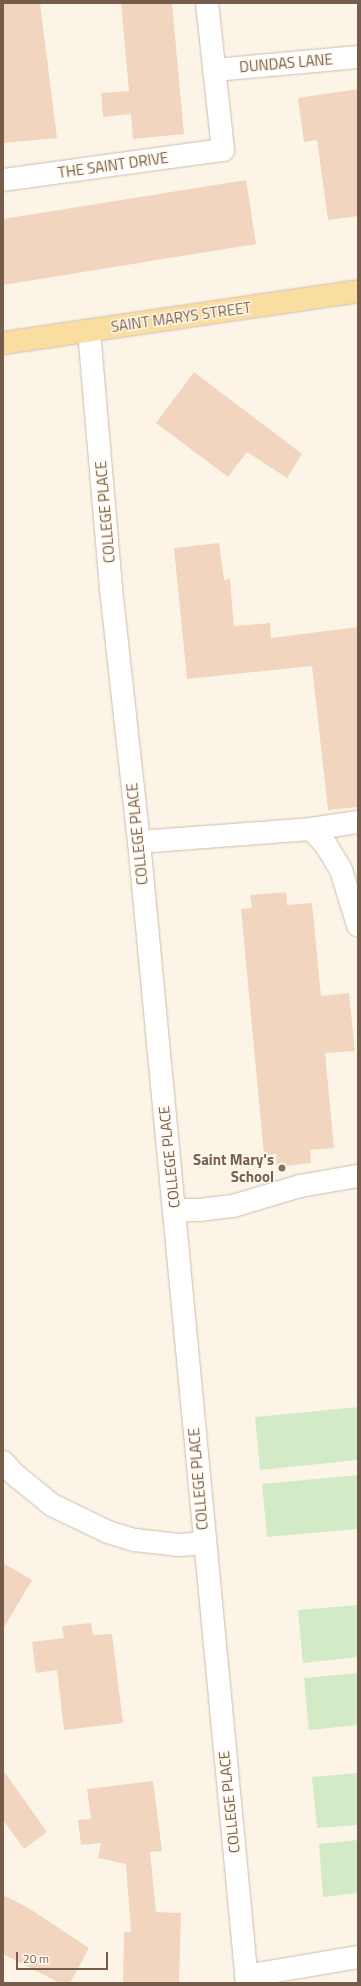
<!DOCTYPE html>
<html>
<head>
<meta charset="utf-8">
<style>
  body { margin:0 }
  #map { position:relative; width:361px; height:1986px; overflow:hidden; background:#fcf5e7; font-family:"Titillium Web",sans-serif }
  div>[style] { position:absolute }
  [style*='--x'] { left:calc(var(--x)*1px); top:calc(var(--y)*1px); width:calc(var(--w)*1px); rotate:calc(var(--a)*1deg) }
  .green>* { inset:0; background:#d2eac5 }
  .building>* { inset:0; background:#f2d5bf }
  .roads { filter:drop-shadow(0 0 1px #cebdad) drop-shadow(0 0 1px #cebdad) }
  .minor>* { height:22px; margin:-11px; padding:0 11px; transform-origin:11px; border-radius:11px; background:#fff }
  .major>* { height:22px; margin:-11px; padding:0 11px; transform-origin:11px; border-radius:11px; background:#fadda0 }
  .dots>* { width:11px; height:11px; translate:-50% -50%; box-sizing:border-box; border:2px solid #fff9ed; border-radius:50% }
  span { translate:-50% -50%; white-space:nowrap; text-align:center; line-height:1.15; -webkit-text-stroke:3px #fff9ed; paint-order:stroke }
  .street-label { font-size:15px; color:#765d4b }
  .education-label { font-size:15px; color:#785e54; font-weight:700 }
  .right { translate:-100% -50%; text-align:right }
  .frame { position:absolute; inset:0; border:4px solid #765d4b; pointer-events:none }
  .scale { position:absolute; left:16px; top:1952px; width:92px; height:18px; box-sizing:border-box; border:2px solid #765d4b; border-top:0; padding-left:5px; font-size:12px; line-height:14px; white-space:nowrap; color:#765d4b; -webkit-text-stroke:3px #fff9ed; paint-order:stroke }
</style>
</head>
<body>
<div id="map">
  <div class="green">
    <i style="clip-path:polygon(358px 1407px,358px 1460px,260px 1470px,255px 1417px)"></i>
    <i style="clip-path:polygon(358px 1475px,358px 1529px,267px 1537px,262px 1484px)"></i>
    <i style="clip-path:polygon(358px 1605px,358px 1657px,303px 1663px,298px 1610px)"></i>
    <i style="clip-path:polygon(358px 1673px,358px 1725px,309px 1730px,304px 1678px)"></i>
    <i style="clip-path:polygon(358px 1773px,358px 1825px,317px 1828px,312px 1777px)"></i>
    <i style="clip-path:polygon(358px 1840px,358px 1893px,323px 1897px,319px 1844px)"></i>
  </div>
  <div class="building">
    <i style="clip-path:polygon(3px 3px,40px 3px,57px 138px,3px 143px)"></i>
    <i style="clip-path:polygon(121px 3px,172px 3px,184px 134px,133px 139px,131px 114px,103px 117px,101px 93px,129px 91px)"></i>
    <i style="clip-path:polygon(358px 89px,358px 216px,328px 220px,317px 140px,304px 142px,298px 98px)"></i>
    <i style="clip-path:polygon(246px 180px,256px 244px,3px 285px,3px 219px)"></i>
    <i style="clip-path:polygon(194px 372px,302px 454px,287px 478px,247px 452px,228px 477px,156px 423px)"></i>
    <i style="clip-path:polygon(219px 543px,224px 580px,230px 579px,234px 626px,270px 623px,271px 638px,358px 627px,358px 807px,328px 810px,312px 666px,187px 679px,174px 548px)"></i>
    <i style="clip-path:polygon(286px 892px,287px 905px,312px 903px,321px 996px,349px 993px,355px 1051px,325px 1053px,334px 1148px,310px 1150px,311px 1163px,277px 1167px,276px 1154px,264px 1155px,241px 909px,252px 908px,250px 895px)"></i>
    <i style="clip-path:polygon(3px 1563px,32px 1580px,3px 1629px)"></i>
    <i style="clip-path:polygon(91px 1623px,93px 1635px,112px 1634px,123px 1723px,64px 1730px,57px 1670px,36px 1673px,32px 1642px,64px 1638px,62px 1626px)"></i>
    <i style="clip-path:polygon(3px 1770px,47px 1832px,24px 1849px,3px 1820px)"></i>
    <i style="clip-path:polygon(153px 1781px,162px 1851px,150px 1852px,156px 1912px,181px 1913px,179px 1983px,123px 1983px,124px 1932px,131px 1932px,126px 1864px,98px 1858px,101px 1843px,81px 1845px,78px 1820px,91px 1819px,87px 1789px)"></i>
    <i style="clip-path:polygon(3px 1895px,27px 1907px,89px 1948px,70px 1983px,60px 1983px,3px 1954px)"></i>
  </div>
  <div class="roads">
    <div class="minor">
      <i style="--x:215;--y:70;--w:144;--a:-5.2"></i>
      <i style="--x:3;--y:180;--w:222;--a:-7.8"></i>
      <i style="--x:223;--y:150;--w:148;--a:-96.2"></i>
      <i style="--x:89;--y:331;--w:259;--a:85.1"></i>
      <i style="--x:111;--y:589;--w:255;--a:83.7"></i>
      <i style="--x:139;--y:842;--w:1146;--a:84.59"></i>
      <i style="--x:311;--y:829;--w:48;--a:-8.5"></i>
      <i style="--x:139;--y:842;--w:172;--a:-4.3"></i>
      <i style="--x:311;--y:829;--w:22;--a:47"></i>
      <i style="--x:326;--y:845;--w:29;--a:59"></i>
      <i style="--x:341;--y:870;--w:58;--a:72.8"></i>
      <i style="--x:174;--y:1210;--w:25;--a:0"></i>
      <i style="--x:199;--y:1210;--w:34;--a:-7"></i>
      <i style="--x:233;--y:1206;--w:70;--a:-16.6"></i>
      <i style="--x:300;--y:1186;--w:59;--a:-9.8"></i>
      <i style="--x:3;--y:1462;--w:16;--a:47"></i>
      <i style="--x:14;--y:1474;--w:49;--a:39.2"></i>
      <i style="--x:52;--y:1505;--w:62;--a:25.7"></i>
      <i style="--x:108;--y:1532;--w:28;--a:17"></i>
      <i style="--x:135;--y:1540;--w:43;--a:6.6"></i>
      <i style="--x:178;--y:1545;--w:26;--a:-4"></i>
      <i style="--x:246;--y:1976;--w:114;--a:-9.6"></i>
    </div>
    <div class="major">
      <i style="--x:3;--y:343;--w:359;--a:-8.3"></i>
    </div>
  </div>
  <div class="dots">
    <i style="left:282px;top:1168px;background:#8d6e63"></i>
  </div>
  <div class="street-label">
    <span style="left:286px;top:63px;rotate:-5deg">DUNDAS LANE</span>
    <span style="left:113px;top:165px;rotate:-8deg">THE SAINT DRIVE</span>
    <span style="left:181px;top:317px;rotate:-8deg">SAINT MARYS STREET</span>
    <span style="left:105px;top:512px;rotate:-95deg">COLLEGE PLACE</span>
    <span style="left:137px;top:834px;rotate:-96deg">COLLEGE PLACE</span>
    <span style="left:169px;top:1157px;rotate:-96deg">COLLEGE PLACE</span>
    <span style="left:198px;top:1479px;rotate:-95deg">COLLEGE PLACE</span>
    <span style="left:229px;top:1802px;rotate:-96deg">COLLEGE PLACE</span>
  </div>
  <div class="education-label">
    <span class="right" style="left:274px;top:1168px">Saint Mary's<br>School</span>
  </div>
  <div class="frame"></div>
  <div class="scale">20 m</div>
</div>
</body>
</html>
